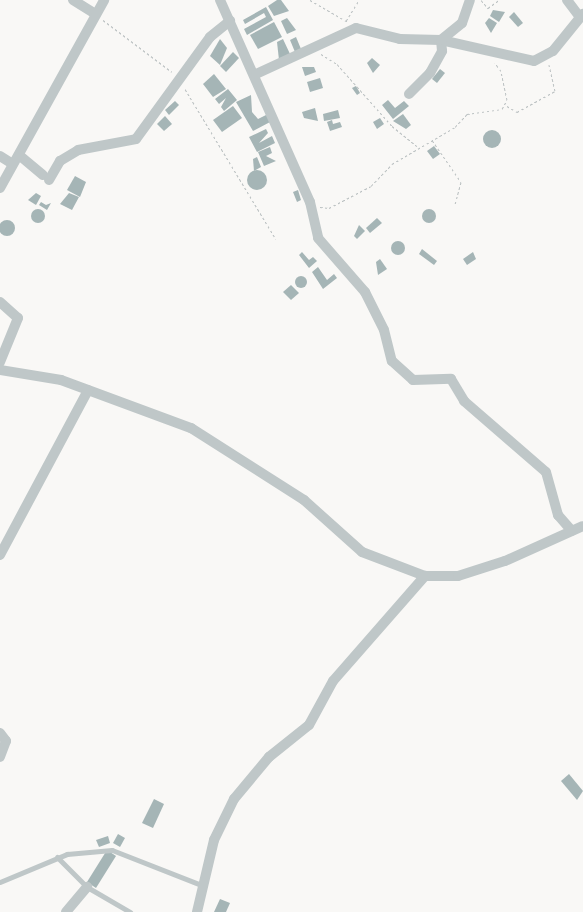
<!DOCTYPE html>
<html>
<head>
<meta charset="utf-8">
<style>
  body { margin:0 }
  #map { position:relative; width:583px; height:912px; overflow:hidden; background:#f9f8f6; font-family:Overpass,sans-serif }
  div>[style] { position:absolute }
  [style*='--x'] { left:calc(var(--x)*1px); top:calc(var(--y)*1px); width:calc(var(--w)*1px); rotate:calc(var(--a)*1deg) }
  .building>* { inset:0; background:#a5b5b6 }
  .round { border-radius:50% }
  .path>* { height:1px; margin-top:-0.5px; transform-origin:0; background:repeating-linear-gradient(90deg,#b9bfc0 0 2.5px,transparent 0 5px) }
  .service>* { height:5px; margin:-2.5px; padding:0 2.5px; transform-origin:2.5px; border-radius:2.5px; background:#bfc7c8 }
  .minor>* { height:10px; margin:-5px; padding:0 5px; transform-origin:5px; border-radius:5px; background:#bfc7c8 }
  span { translate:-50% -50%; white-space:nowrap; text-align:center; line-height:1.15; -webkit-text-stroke:5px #fff; paint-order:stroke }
</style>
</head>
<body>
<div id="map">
  <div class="building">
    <i style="clip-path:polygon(277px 0,281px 0,289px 11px,274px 16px,268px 6px)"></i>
    <i style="clip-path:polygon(266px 7px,273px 20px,247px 35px,244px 29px,266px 17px,264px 13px,245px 24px,243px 20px)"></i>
    <i style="clip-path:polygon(493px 10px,505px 12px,499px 22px,490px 16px)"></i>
    <i style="clip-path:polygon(514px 12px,523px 23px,518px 27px,509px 17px)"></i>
    <i style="clip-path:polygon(287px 18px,296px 30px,287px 34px,281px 21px)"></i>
    <i style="clip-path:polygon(489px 18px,497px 23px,491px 33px,485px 23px)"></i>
    <i style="clip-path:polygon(274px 22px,282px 37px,258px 49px,250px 35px)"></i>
    <i style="clip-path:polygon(296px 37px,301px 49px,295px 52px,290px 40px)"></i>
    <i style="clip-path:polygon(220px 39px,227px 48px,220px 65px,210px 56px)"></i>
    <i style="clip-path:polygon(283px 39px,290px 54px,279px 60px,277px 42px)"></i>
    <i style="clip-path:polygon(233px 52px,239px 58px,226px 72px,220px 66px)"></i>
    <i style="clip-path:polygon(372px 58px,380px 65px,373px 73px,367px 63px)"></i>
    <i style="clip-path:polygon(302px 67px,314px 67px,316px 72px,305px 76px)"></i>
    <i style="clip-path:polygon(440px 69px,445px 73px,437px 83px,432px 79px)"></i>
    <i style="clip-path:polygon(214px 74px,226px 89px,213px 97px,203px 84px)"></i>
    <i style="clip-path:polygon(320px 78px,323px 88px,310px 92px,307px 82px)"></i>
    <i style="clip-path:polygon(356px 86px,360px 93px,357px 95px,352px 88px)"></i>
    <i style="clip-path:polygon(228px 89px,237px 100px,224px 111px,221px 107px,226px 98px,219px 104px,215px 99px)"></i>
    <i style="clip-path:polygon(251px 95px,252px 112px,258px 119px,268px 114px,272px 121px,253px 131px,236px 102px)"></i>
    <i style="clip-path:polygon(388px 100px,395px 108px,404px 101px,409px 106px,393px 119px,382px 105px)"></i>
    <i style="clip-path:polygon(175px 101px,179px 105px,169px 115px,165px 110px)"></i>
    <i style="clip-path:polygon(233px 106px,242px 118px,222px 132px,213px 120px)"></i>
    <i style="clip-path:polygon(315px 108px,318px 121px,304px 118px,302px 112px)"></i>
    <i style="clip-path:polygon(338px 110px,340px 118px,324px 121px,323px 114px)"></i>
    <i style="clip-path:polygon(403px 114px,411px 125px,406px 129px,393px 121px)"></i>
    <i style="clip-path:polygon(165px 116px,172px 124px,164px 131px,157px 124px)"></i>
    <i style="clip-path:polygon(380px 118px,384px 124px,377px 129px,373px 122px)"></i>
    <i style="clip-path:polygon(332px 120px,333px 124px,340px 122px,342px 127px,330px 131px,327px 122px)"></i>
    <i style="clip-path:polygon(266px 129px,268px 133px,259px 143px,272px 136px,275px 143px,257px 152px,249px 137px)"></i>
    <i class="round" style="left:483px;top:130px;width:18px;height:18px"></i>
    <i style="clip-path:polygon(434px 146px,440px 154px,433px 159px,427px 151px)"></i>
    <i style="clip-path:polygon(270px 147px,272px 153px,266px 156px,276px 161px,264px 166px,258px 152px)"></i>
    <i style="clip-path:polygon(257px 157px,261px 167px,254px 171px,253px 159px)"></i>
    <i class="round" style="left:247px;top:170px;width:20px;height:20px"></i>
    <i style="clip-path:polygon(75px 176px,86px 182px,80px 197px,67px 190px)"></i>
    <i style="clip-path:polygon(298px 190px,301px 200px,297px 202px,293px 192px)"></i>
    <i style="clip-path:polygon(36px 193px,41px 196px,36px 205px,28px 200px)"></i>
    <i style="clip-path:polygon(69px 193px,79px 197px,72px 210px,60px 204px)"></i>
    <i style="clip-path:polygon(41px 202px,46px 205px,51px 203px,47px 210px,39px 205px)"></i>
    <i class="round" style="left:422px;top:209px;width:14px;height:14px"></i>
    <i class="round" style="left:31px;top:209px;width:14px;height:14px"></i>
    <i style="clip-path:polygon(377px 218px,382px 223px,370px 233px,366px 228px)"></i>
    <i class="round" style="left:-1px;top:220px;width:16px;height:16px"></i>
    <i style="clip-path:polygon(359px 225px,365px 231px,357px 239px,354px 236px)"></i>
    <i class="round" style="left:391px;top:241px;width:14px;height:14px"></i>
    <i style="clip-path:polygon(422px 249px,437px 261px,434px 265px,419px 254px)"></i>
    <i style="clip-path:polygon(302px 252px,309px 260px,313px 257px,317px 261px,309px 268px,299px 255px)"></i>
    <i style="clip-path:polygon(473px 252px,476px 259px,467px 265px,463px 259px)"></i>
    <i style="clip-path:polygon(380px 259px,387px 269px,378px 275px,376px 262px)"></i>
    <i style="clip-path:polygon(318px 267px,327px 280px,334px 274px,337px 278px,323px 289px,312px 272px)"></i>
    <i class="round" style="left:295px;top:276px;width:12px;height:12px"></i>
    <i style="clip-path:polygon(291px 285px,299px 293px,291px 300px,283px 292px)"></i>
    <i style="clip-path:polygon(569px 774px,583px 791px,577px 800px,561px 781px)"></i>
    <i style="clip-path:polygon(154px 799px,164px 804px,153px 828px,142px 823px)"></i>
    <i style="clip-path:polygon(118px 834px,125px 838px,120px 847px,113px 843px)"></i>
    <i style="clip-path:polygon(108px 836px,110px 843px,99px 847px,96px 840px)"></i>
    <i style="clip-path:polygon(107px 850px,116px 856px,96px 888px,87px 882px)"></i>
    <i style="clip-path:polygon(220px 899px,230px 903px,226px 912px,214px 912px)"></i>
  </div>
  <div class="path">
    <i style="--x:310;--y:0;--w:44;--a:30.1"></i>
    <i style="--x:481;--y:0;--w:11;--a:49"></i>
    <i style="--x:488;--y:8;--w:14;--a:-36"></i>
    <i style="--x:103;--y:20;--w:86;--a:37"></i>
    <i style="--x:346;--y:21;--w:25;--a:-58"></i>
    <i style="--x:321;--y:54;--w:19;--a:32"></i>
    <i style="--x:337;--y:64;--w:83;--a:48.4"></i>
    <i style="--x:392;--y:126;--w:32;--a:39"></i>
    <i style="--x:185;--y:89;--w:175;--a:58.8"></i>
    <i style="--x:507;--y:106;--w:12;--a:31"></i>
    <i style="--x:517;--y:112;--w:43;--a:-28.9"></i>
    <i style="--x:555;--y:91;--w:27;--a:-103"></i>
    <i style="--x:432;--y:140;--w:51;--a:55.4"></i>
    <i style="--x:461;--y:182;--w:24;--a:105"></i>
    <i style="--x:320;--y:207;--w:9;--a:6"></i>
    <i style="--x:329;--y:208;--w:47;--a:-27.6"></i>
    <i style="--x:371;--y:186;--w:30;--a:-46"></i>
    <i style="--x:392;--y:164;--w:73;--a:-30.4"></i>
    <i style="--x:455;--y:127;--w:18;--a:-47"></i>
    <i style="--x:467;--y:114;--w:35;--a:-8"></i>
    <i style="--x:502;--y:109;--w:10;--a:-61"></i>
    <i style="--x:507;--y:100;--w:30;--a:-102"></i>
    <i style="--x:501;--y:71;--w:10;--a:-127"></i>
  </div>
  <div class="service">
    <i style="--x:57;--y:857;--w:42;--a:45"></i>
    <i style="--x:87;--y:887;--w:50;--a:30.2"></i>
    <i style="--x:0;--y:882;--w:73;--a:-22.7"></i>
    <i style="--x:67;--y:854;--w:45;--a:-5.1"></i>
    <i style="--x:112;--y:850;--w:99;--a:21.4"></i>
  </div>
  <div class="minor">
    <i style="--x:73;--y:0;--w:26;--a:32"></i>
    <i style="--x:220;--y:0;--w:221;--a:66"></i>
    <i style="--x:310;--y:202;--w:37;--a:77"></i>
    <i style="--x:318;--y:238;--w:72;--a:49"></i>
    <i style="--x:365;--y:292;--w:42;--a:63.4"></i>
    <i style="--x:384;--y:330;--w:32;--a:76"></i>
    <i style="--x:392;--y:361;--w:28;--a:42"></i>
    <i style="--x:413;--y:380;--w:38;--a:-2"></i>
    <i style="--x:451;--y:379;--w:26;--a:59"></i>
    <i style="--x:464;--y:401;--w:108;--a:40.9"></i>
    <i style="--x:546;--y:472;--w:45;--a:74.4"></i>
    <i style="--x:558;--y:515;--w:21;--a:49"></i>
    <i style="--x:567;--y:0;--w:21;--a:53"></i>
    <i style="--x:256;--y:74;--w:110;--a:-24.7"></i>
    <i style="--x:356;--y:28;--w:45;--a:14"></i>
    <i style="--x:400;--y:39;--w:41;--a:1.4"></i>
    <i style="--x:441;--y:40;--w:95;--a:12.7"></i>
    <i style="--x:534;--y:61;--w:21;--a:-28"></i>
    <i style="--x:553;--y:51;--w:48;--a:-51"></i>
    <i style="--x:409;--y:94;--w:30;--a:-45"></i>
    <i style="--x:430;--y:73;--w:25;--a:-61"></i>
    <i style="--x:442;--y:51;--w:11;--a:-95"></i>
    <i style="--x:441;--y:40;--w:27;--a:-39"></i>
    <i style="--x:462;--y:23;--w:24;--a:-71"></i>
    <i style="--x:19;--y:155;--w:31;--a:40"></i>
    <i style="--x:0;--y:156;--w:15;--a:32"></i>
    <i style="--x:49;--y:180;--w:22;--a:-60"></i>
    <i style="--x:60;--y:161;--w:21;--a:-31"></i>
    <i style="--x:78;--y:150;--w:59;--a:-10.7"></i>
    <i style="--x:136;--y:139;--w:126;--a:-54"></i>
    <i style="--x:210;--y:37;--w:26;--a:-39"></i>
    <i style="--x:0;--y:188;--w:215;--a:-61"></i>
    <i style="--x:0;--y:302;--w:24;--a:42"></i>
    <i style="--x:18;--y:318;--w:48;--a:112.2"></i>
    <i style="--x:0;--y:370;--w:62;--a:9.3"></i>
    <i style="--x:61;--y:380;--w:139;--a:20.3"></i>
    <i style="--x:191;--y:428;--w:134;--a:32.5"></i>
    <i style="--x:304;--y:500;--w:78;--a:41.9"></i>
    <i style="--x:362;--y:552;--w:67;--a:20.9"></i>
    <i style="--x:425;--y:576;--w:33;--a:0"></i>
    <i style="--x:458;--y:576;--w:49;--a:-17.7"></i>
    <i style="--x:505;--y:561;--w:85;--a:-24.2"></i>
    <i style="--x:0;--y:555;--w:187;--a:-61.9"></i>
    <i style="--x:0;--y:733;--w:10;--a:53"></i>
    <i style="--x:6;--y:741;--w:17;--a:111"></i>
    <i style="--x:66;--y:912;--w:33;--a:-50"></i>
    <i style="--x:197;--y:912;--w:74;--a:-76.7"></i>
    <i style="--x:214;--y:840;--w:46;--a:-64"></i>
    <i style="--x:234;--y:799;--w:55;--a:-50.2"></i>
    <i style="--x:269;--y:757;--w:51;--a:-38.7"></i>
    <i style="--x:309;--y:725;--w:50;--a:-61.4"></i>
    <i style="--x:333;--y:681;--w:140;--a:-48.8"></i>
  </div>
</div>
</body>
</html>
